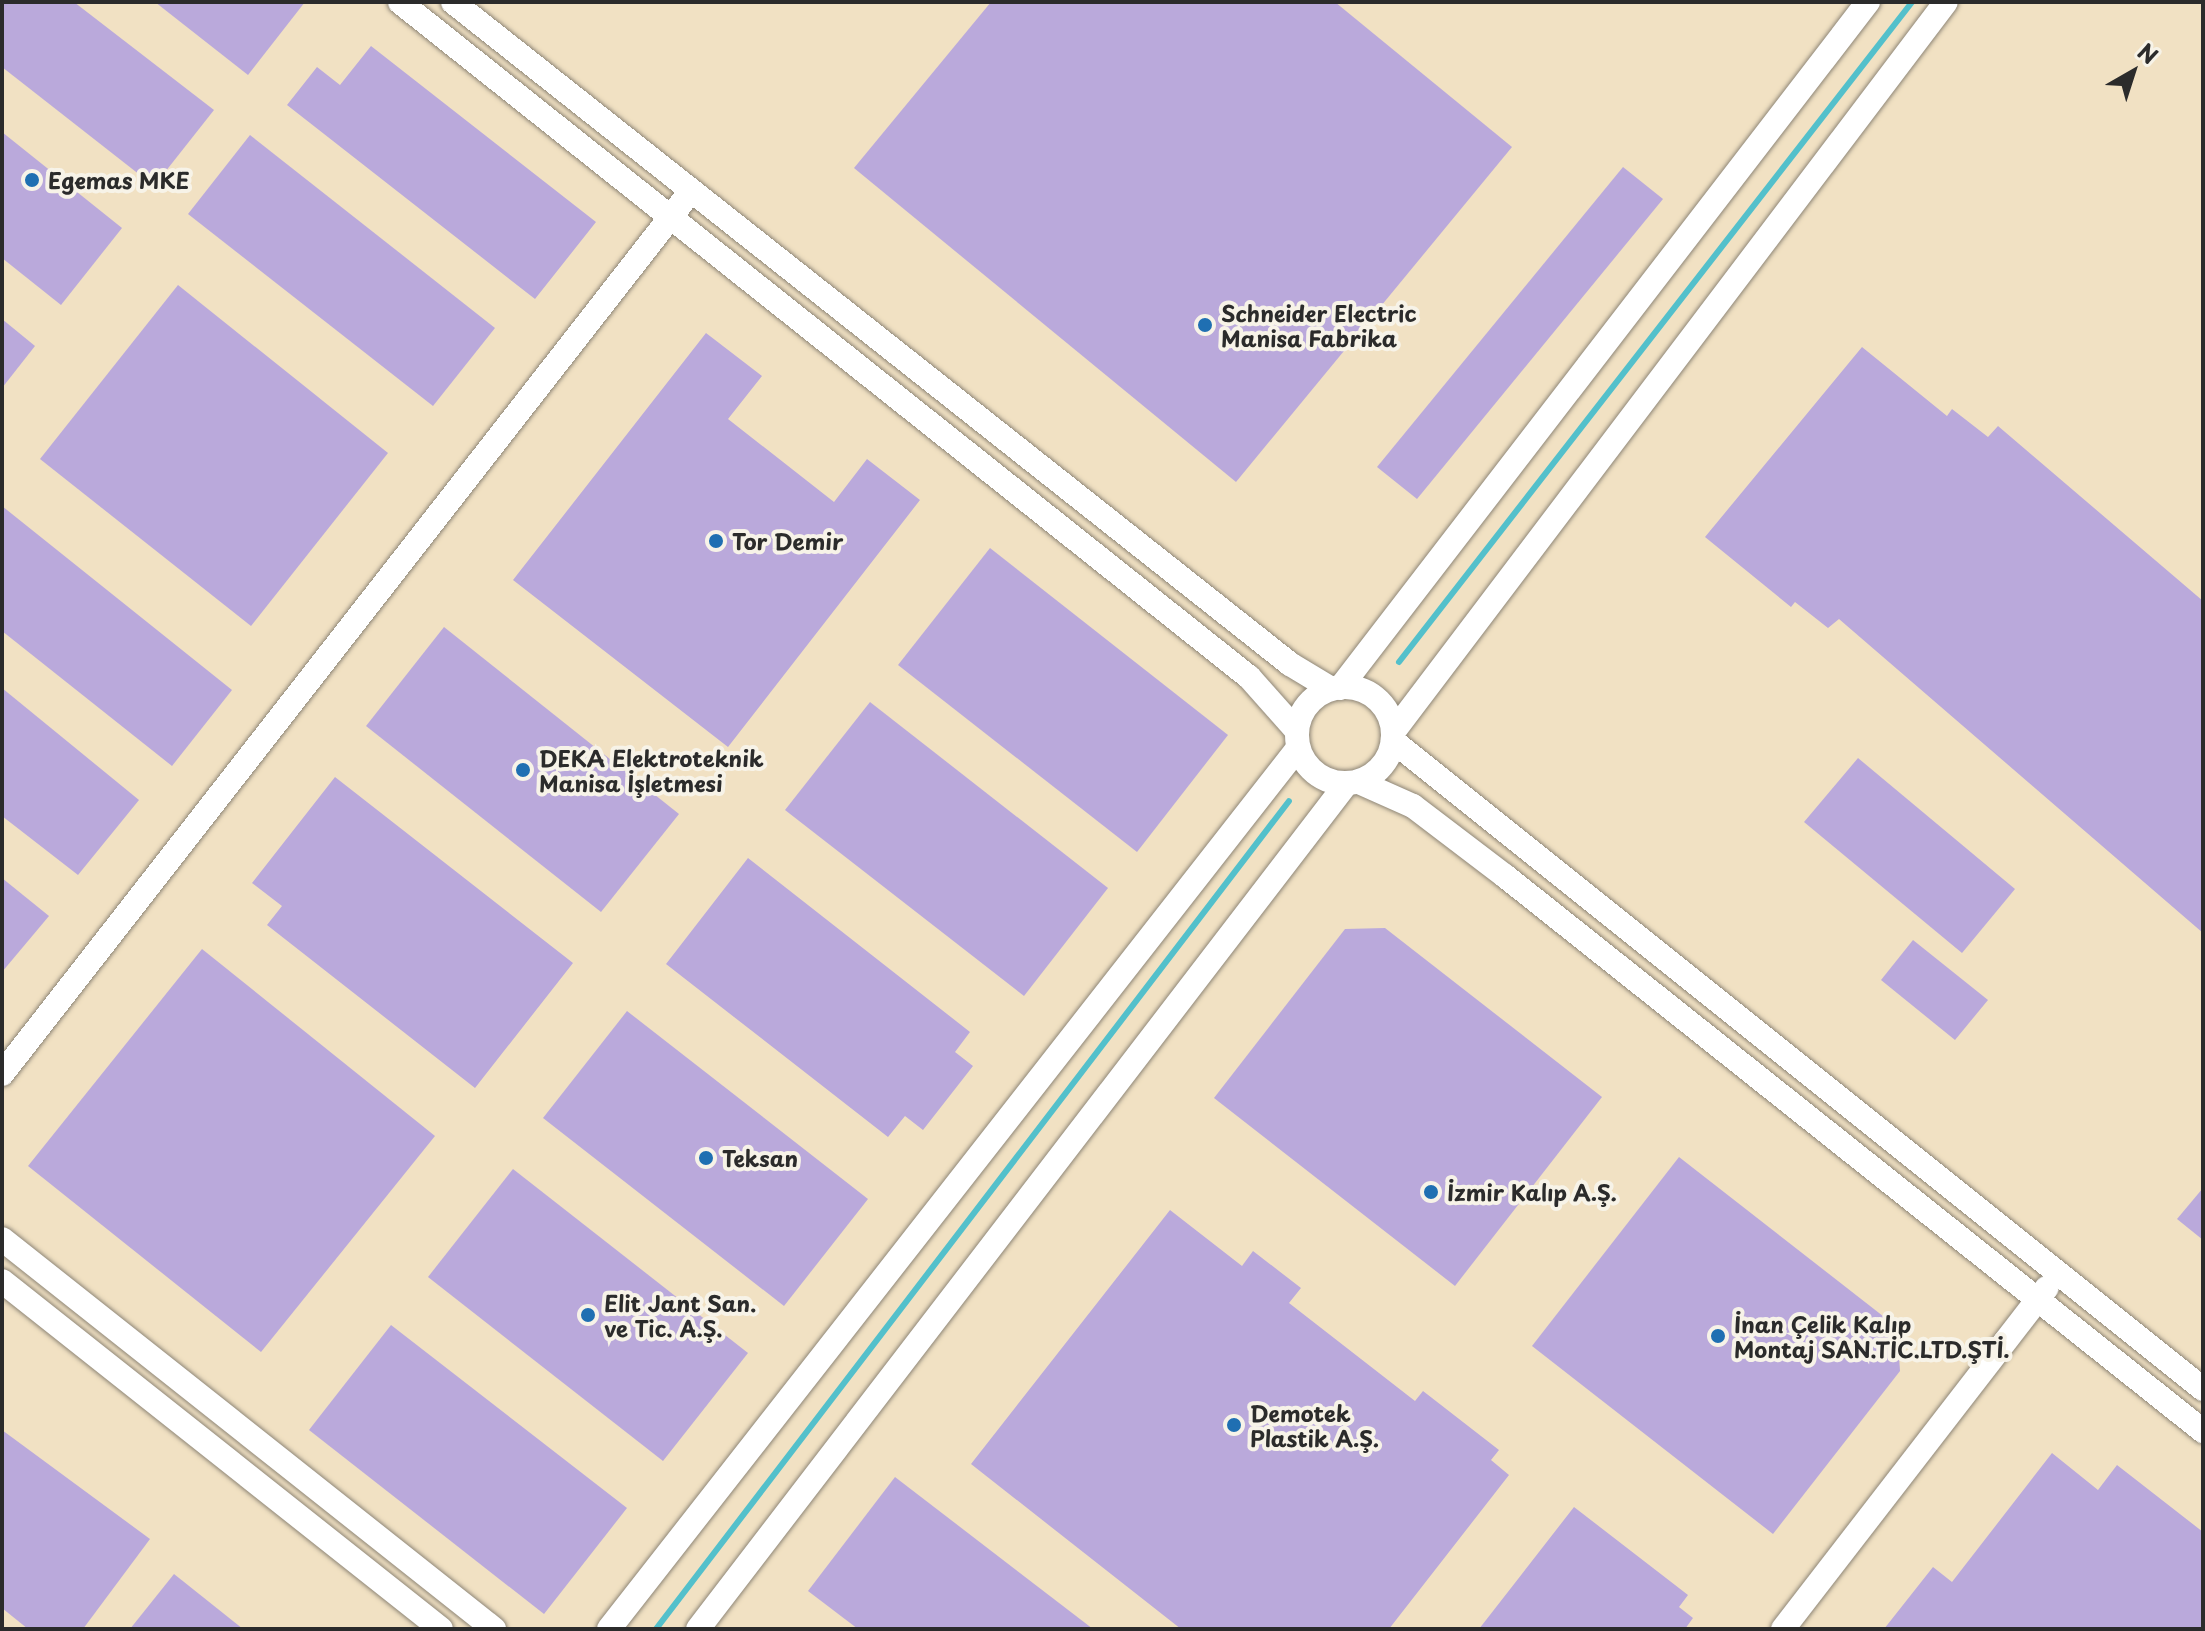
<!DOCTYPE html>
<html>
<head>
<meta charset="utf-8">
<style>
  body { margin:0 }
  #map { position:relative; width:2205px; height:1631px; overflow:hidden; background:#f1e1c3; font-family:"Playpen Sans",sans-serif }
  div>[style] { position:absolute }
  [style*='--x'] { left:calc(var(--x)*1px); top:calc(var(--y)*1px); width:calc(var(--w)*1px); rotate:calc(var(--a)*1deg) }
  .stream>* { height:6px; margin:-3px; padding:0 3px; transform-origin:3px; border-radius:3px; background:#53c0cb }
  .building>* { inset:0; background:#baa9db }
  .roads { filter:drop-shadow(0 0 2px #8e8677) drop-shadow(0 0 2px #8e8677) }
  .tertiary>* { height:24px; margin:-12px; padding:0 12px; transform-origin:12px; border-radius:12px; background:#fff }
  .tertiary>.ring { margin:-12px; padding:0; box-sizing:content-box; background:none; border:24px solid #fff; border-radius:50% }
  .dots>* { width:22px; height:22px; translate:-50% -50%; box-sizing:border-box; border:4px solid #f7f3e8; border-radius:50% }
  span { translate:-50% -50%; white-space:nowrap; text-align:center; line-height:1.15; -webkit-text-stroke:8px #f7f3e8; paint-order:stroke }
  .poi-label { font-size:22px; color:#2b2b2b; font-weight:700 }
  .left { translate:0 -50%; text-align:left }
  .frame { position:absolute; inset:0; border:4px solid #2b2b2b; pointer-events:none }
  .north { position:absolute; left:2093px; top:32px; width:80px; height:80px; -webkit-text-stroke:6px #f7f3e8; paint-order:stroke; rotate:39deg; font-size:22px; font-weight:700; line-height:32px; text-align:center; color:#2b2b2b }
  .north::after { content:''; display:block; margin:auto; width:28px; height:36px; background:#2b2b2b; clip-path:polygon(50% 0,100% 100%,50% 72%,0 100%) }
</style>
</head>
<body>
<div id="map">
  <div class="stream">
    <i style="--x:1399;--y:662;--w:836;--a:-52.14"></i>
    <i style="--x:656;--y:1629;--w:1042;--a:-52.6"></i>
  </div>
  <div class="building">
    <i style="clip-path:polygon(2px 2px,74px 2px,214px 110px,154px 186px,2px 67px)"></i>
    <i style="clip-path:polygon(155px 2px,305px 2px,248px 75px)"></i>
    <i style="clip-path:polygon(991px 2px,1335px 2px,1512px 147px,1236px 482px,854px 168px)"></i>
    <i style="clip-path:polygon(371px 46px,596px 222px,535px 299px,287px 105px,317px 67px,340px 85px)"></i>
    <i style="clip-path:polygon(2px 132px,122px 228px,61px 305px,2px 258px)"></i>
    <i style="clip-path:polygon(250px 135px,495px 328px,433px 406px,188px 214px)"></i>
    <i style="clip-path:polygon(1623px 167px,1663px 199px,1417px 499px,1377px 467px)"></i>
    <i style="clip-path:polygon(178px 285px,388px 453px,251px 626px,40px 459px)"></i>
    <i style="clip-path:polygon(2px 319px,35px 346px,2px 388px)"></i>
    <i style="clip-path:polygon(706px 333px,762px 376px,728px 419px,834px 502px,867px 459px,920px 500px,728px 747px,513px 580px)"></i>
    <i style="clip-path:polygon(1862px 347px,1947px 416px,1952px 409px,1988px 437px,1998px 426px,2203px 601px,2203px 933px,1839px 619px,1828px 628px,1795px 602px,1791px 607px,1705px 537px)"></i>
    <i style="clip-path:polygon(2px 506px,232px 690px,172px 766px,2px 631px)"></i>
    <i style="clip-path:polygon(990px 548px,1228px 735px,1137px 852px,898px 665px)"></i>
    <i style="clip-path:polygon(444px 627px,679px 814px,601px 912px,366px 726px)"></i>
    <i style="clip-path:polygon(2px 688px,139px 800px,78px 875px,2px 816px)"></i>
    <i style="clip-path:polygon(870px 702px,1108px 888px,1024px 996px,785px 810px)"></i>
    <i style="clip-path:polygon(1858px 758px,2015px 889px,1962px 953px,1804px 822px)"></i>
    <i style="clip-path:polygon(335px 777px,573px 963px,475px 1088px,267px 925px,282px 906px,252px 883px)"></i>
    <i style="clip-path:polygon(748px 858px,970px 1032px,955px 1052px,973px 1066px,923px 1130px,905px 1116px,888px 1137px,666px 964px)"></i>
    <i style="clip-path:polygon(2px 878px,49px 916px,2px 972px)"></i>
    <i style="clip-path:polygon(1385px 928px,1602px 1097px,1455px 1286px,1214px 1098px,1345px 929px)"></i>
    <i style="clip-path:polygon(1913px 940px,1988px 1000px,1955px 1040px,1881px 980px)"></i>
    <i style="clip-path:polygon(202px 949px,435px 1136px,261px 1352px,28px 1166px)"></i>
    <i style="clip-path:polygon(627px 1011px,868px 1199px,784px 1306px,543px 1118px)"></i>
    <i style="clip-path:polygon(1679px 1157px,1897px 1327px,1900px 1371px,1773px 1534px,1532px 1346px)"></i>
    <i style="clip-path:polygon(513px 1169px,748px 1353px,663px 1461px,428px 1277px)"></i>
    <i style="clip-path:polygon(2203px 1188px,2203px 1240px,2177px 1219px)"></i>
    <i style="clip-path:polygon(1170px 1210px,1242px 1266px,1253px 1251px,1301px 1288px,1289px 1303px,1415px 1401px,1423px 1391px,1499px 1450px,1491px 1460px,1509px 1475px,1389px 1629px,1181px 1629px,971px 1464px)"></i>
    <i style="clip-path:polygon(391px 1325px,627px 1508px,544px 1614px,309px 1430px)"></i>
    <i style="clip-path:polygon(2px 1430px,150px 1539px,83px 1629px,28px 1629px,2px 1608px)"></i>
    <i style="clip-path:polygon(2052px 1453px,2098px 1490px,2117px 1465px,2203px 1532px,2203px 1629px,1884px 1629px,1933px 1567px,1952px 1582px)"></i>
    <i style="clip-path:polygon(895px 1477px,1093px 1629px,858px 1629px,808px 1591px)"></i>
    <i style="clip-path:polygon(1574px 1507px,1688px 1595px,1679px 1607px,1693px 1618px,1685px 1629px,1479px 1629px)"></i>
    <i style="clip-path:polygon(174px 1574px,243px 1629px,130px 1629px)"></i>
  </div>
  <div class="roads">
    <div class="tertiary">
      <i style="--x:400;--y:2;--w:1085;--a:38.49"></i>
      <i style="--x:1249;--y:677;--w:71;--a:48.4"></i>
      <i style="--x:453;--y:2;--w:1067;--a:38.34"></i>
      <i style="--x:1290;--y:664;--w:47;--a:31"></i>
      <i class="ring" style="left:1297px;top:687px;width:72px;height:72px"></i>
      <i style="--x:1340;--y:688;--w:866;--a:-52.42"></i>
      <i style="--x:1394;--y:731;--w:914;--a:-52.87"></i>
      <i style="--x:1393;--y:741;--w:1037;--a:38.66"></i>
      <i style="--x:1359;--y:782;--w:59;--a:24"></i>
      <i style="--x:1413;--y:806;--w:116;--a:37.3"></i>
      <i style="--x:1505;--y:876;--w:892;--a:38.49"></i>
      <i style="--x:2;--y:1074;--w:1119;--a:-52.04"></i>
      <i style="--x:2;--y:1239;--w:628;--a:38.4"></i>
      <i style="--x:2;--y:1281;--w:560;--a:38.4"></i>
      <i style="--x:609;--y:1629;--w:1118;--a:-51.97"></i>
      <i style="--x:698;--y:1629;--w:1066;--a:-52.51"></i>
      <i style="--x:1783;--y:1629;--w:431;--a:-52.3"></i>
    </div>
  </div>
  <div class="dots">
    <i style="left:32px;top:180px;background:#1f6fb2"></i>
    <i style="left:1205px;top:325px;background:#1f6fb2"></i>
    <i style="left:716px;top:541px;background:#1f6fb2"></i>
    <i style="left:523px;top:770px;background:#1f6fb2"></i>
    <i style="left:706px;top:1158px;background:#1f6fb2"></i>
    <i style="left:1431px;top:1192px;background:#1f6fb2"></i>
    <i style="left:588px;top:1315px;background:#1f6fb2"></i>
    <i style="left:1718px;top:1336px;background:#1f6fb2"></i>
    <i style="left:1234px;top:1425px;background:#1f6fb2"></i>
  </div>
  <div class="poi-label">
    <span class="left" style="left:48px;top:180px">Egemas MKE</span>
    <span class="left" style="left:1221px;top:325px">Schneider Electric<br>Manisa Fabrika</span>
    <span class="left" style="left:732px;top:541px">Tor Demir</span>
    <span class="left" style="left:539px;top:770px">DEKA Elektroteknik<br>Manisa İşletmesi</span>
    <span class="left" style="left:722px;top:1158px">Teksan</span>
    <span class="left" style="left:1447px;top:1192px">İzmir Kalıp A.Ş.</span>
    <span class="left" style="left:604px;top:1315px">Elit Jant San.<br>ve Tic. A.Ş.</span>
    <span class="left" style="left:1734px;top:1336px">İnan Çelik Kalıp<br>Montaj SAN.TİC.LTD.ŞTİ.</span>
    <span class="left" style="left:1250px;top:1425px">Demotek<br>Plastik A.Ş.</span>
  </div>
  <div class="frame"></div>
  <div class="north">N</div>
</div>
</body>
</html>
